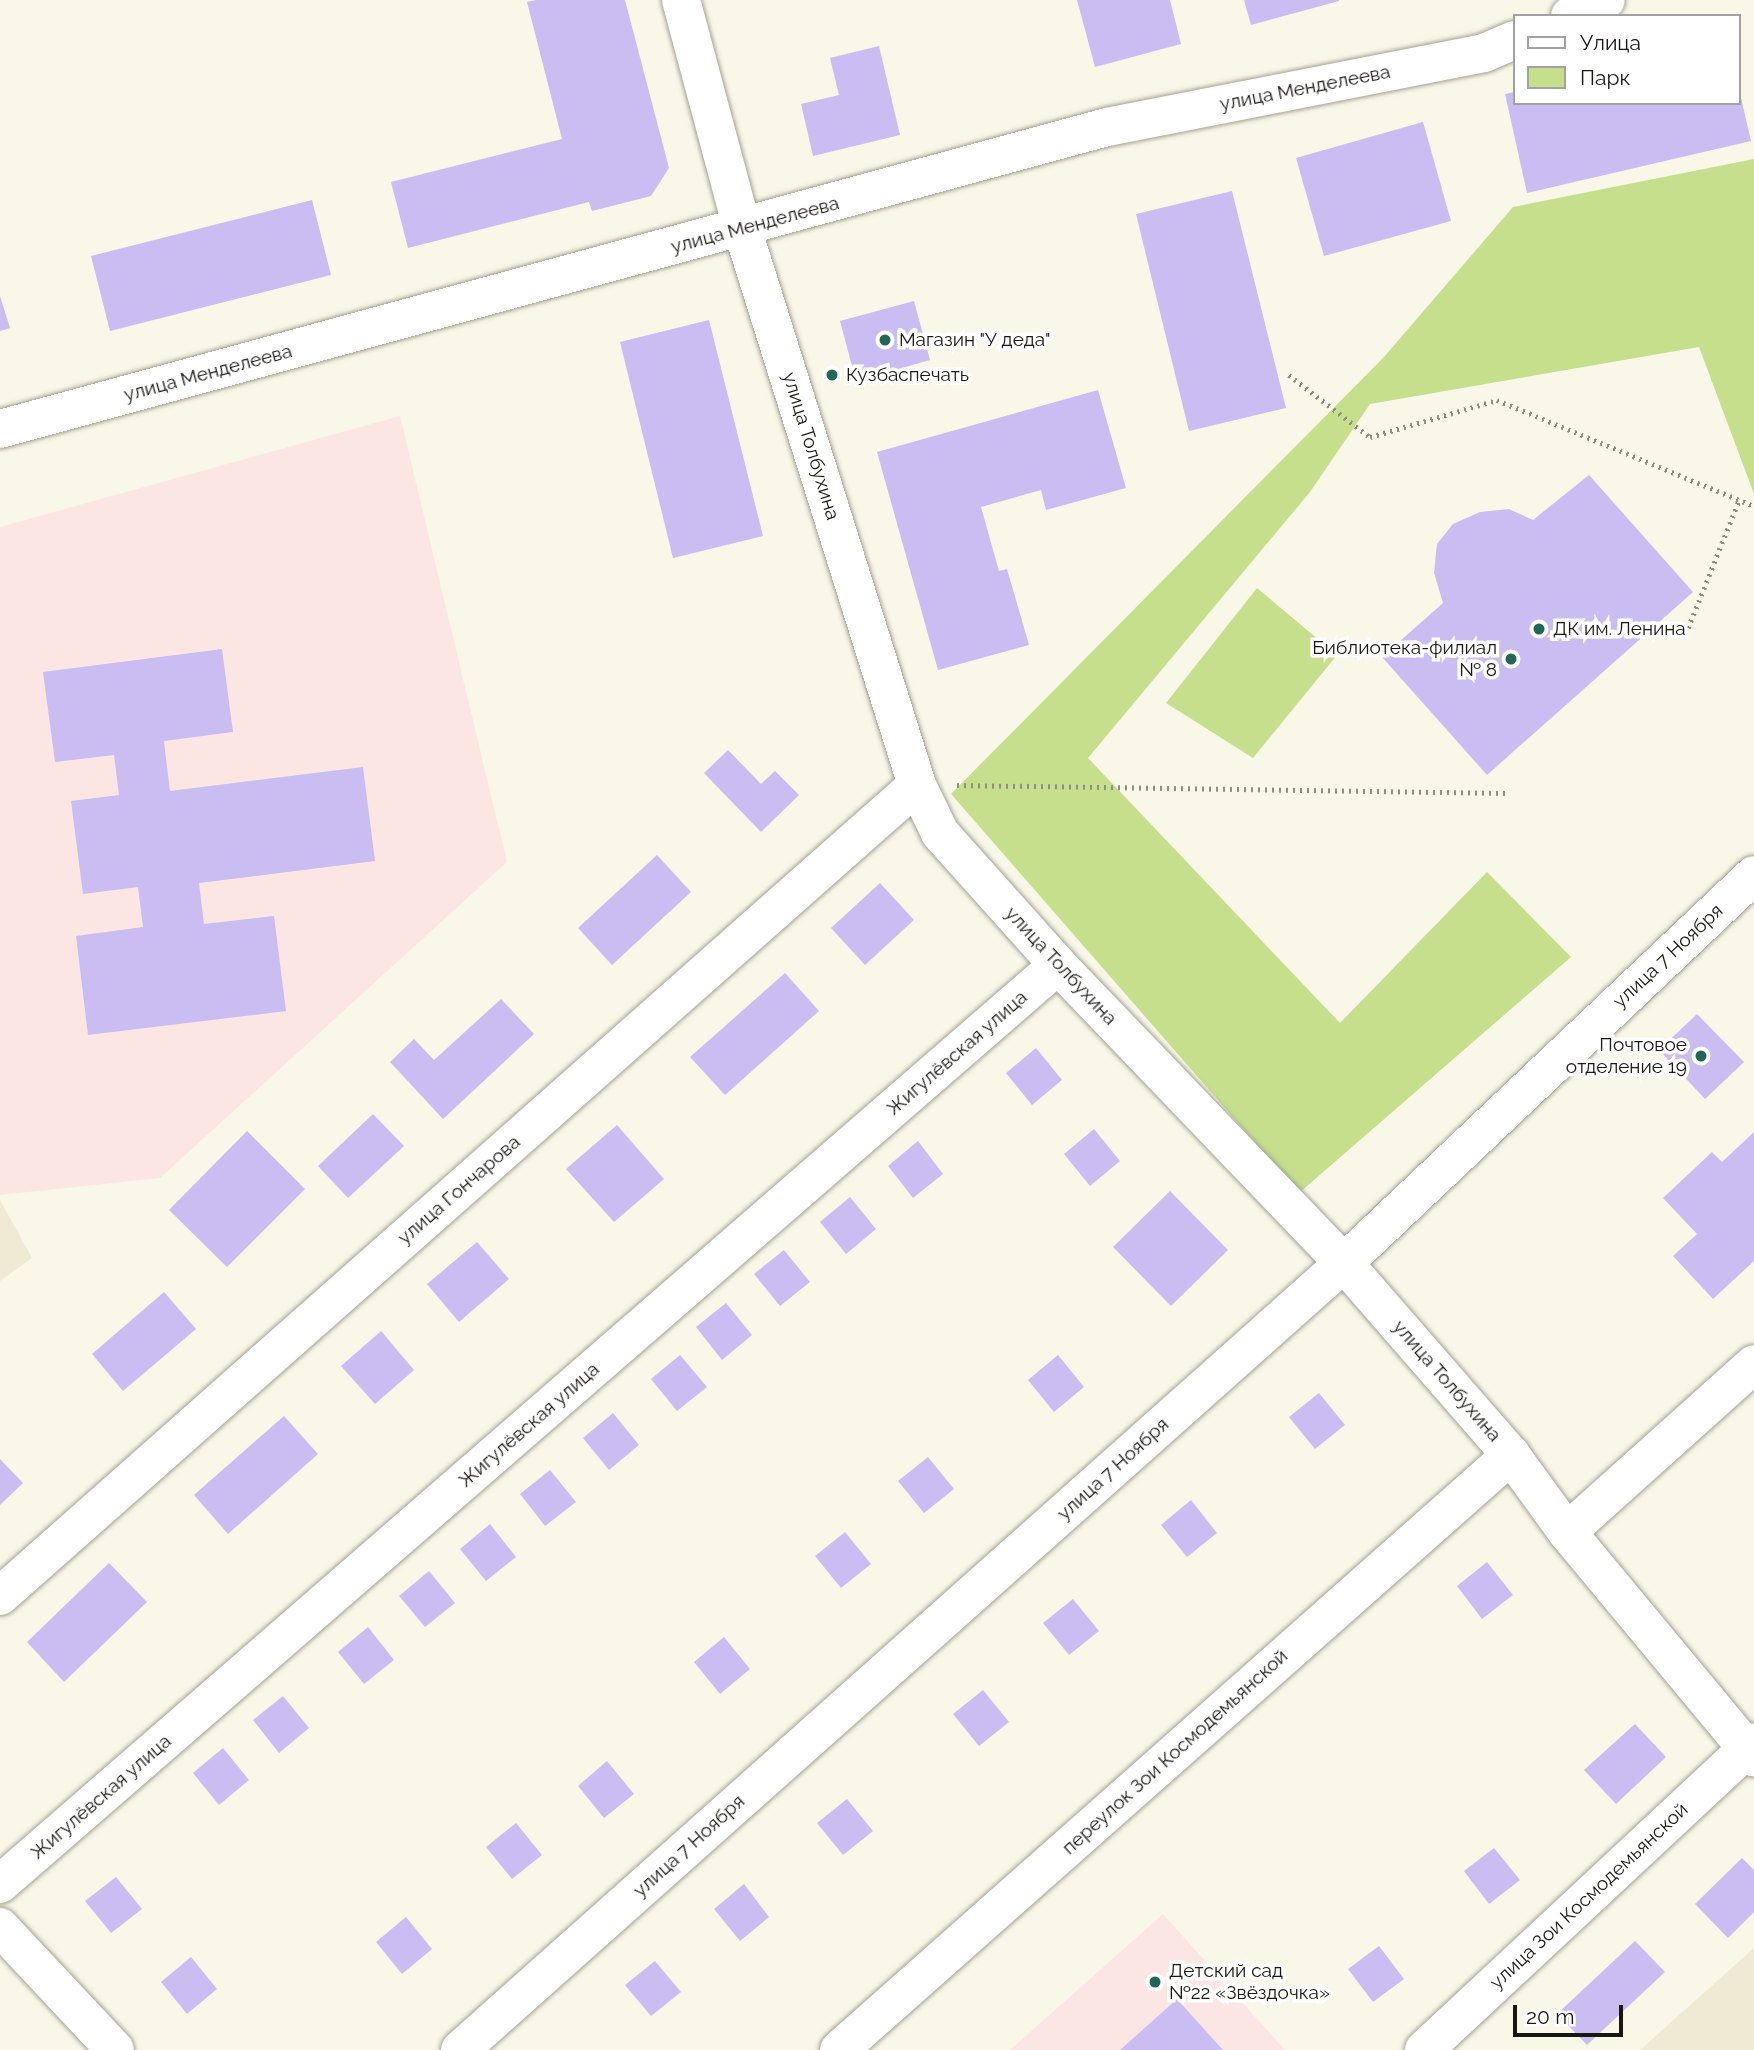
<!DOCTYPE html>
<html>
<head>
<meta charset="utf-8">
<style>
  body { margin:0 }
  #map { position:relative; width:1754px; height:2050px; overflow:hidden; background:#f9f7e8; font-family:Raleway,sans-serif }
  div>[style] { position:absolute }
  [style*='--x'] { left:calc(var(--x)*1px); top:calc(var(--y)*1px); width:calc(var(--w)*1px); rotate:calc(var(--a)*1deg) }
  .built>* { inset:0; background:#efead4 }
  .education>* { inset:0; background:#fce6e4 }
  .green>* { inset:0; background:#c5df8c }
  .building>* { inset:0; background:#c9bdf2 }
  .path>* { height:4.5px; margin-top:-2.25px; transform-origin:0; background:repeating-linear-gradient(90deg,#8f8e83 0 2px,transparent 0 7px) }
  .roads { filter:drop-shadow(0 0 2px #a4a193) drop-shadow(0 0 2px #a4a193) }
  .minor>* { height:38px; margin:-19px; padding:0 19px; transform-origin:19px; border-radius:19px; background:#fff }
  .dots>* { width:19px; height:19px; translate:-50% -50%; box-sizing:border-box; border:4px solid #fff; border-radius:50% }
  span { translate:-50% -50%; white-space:nowrap; text-align:center; line-height:1.15; -webkit-text-stroke:7px #fff; paint-order:stroke }
  .street-label { font-size:19px; color:#181712 }
  .poi-label { font-size:19px; color:#181712 }
  .left { translate:0 -50%; text-align:left }
  .right { translate:-100% -50%; text-align:right }
  .legend { position:absolute; left:1513px; top:14px; width:228px; height:91px; box-sizing:border-box; background:#fff; border:2px solid #a3a2a0; margin:0; padding:9px 12px; list-style:none; font-size:21px; color:#181712 }
  .legend li { display:flex; align-items:center; gap:14px; height:35px }
  .legend b { width:35px; border:2px solid #a3a2a0 }
  .scale { position:absolute; left:1513px; top:2005px; width:110px; height:32px; box-sizing:border-box; border:4px solid #181712; border-top:0; padding-left:9px; font-size:21px; line-height:24px; white-space:nowrap; color:#181712; -webkit-text-stroke:5px #fff; paint-order:stroke }
</style>
</head>
<body>
<div id="map">
  <div class="built">
    <i style="clip-path:polygon(0 1200px,32px 1258px,0 1281px)"></i>
    <i style="clip-path:polygon(1754px 1948px,1754px 2050px,1640px 2050px)"></i>
  </div>
  <div class="education">
    <i style="clip-path:polygon(400px 416px,507px 862px,160px 1178px,0 1195px,0 527px)"></i>
    <i style="clip-path:polygon(1163px 1914px,1285px 2050px,1010px 2050px)"></i>
  </div>
  <div class="green">
    <i style="clip-path:polygon(1754px 159px,1754px 494px,1699px 347px,1370px 404px,1310px 492px,1088px 758px,1340px 1023px,1487px 872px,1571px 957px,1299px 1193px,951px 794px,1384px 357px,1513px 207px)"></i>
    <i style="clip-path:polygon(1257px 588px,1337px 655px,1253px 758px,1166px 703px)"></i>
  </div>
  <div class="building">
    <i style="clip-path:polygon(536px 0,625px 0,669px 168px,651px 196px,592px 211px,589px 202px,408px 248px,391px 182px,562px 139px,527px 2px)"></i>
    <i style="clip-path:polygon(1077px 0,1170px 0,1181px 44px,1095px 67px)"></i>
    <i style="clip-path:polygon(1244px 0,1339px 0,1339px 1px,1251px 25px)"></i>
    <i style="clip-path:polygon(879px 46px,900px 135px,813px 156px,801px 104px,839px 95px,830px 58px)"></i>
    <i style="clip-path:polygon(1739px 89px,1751px 141px,1527px 193px,1505px 94px,1514px 92px,1514px 103px,1738px 103px)"></i>
    <i style="clip-path:polygon(1423px 122px,1451px 221px,1324px 256px,1296px 158px)"></i>
    <i style="clip-path:polygon(1232px 191px,1286px 408px,1189px 431px,1136px 214px)"></i>
    <i style="clip-path:polygon(312px 200px,331px 275px,110px 331px,91px 256px)"></i>
    <i style="clip-path:polygon(0 296px,10px 328px,0 331px)"></i>
    <i style="clip-path:polygon(914px 301px,930px 360px,856px 381px,840px 321px)"></i>
    <i style="clip-path:polygon(709px 320px,763px 536px,673px 558px,620px 342px)"></i>
    <i style="clip-path:polygon(1098px 390px,1126px 488px,1046px 510px,1041px 490px,981px 507px,999px 571px,1007px 569px,1029px 645px,938px 670px,877px 452px)"></i>
    <i style="clip-path:polygon(1589px 475px,1693px 592px,1487px 775px,1382px 657px,1443px 603px,1434px 573px,1437px 544px,1453px 524px,1480px 512px,1509px 509px,1533px 520px)"></i>
    <i style="clip-path:polygon(222px 649px,233px 732px,164px 741px,170px 791px,363px 767px,375px 861px,199px 883px,204px 924px,274px 916px,286px 1011px,88px 1035px,76px 936px,143px 927px,138px 887px,83px 894px,71px 801px,119px 795px,114px 755px,55px 762px,43px 672px)"></i>
    <i style="clip-path:polygon(728px 750px,761px 784px,775px 771px,799px 795px,761px 832px,704px 773px)"></i>
    <i style="clip-path:polygon(657px 855px,691px 892px,612px 965px,578px 928px)"></i>
    <i style="clip-path:polygon(880px 883px,914px 920px,865px 965px,831px 928px)"></i>
    <i style="clip-path:polygon(785px 973px,819px 1011px,725px 1095px,690px 1057px)"></i>
    <i style="clip-path:polygon(501px 999px,534px 1034px,443px 1119px,390px 1062px,414px 1039px,434px 1060px)"></i>
    <i style="clip-path:polygon(1697px 1014px,1744px 1062px,1705px 1099px,1659px 1050px)"></i>
    <i style="clip-path:polygon(1036px 1048px,1062px 1080px,1032px 1105px,1006px 1073px)"></i>
    <i style="clip-path:polygon(373px 1114px,404px 1146px,348px 1198px,318px 1166px)"></i>
    <i style="clip-path:polygon(617px 1125px,664px 1179px,614px 1222px,566px 1169px)"></i>
    <i style="clip-path:polygon(1094px 1129px,1120px 1161px,1090px 1186px,1064px 1154px)"></i>
    <i style="clip-path:polygon(247px 1131px,305px 1189px,227px 1267px,169px 1210px)"></i>
    <i style="clip-path:polygon(1754px 1132px,1754px 1261px,1713px 1299px,1673px 1256px,1697px 1234px,1663px 1198px,1712px 1152px,1722px 1162px)"></i>
    <i style="clip-path:polygon(918px 1141px,943px 1174px,913px 1198px,888px 1166px)"></i>
    <i style="clip-path:polygon(1170px 1191px,1228px 1250px,1171px 1306px,1113px 1247px)"></i>
    <i style="clip-path:polygon(850px 1197px,876px 1229px,846px 1254px,820px 1222px)"></i>
    <i style="clip-path:polygon(477px 1242px,509px 1279px,459px 1322px,427px 1284px)"></i>
    <i style="clip-path:polygon(784px 1250px,810px 1282px,780px 1306px,754px 1274px)"></i>
    <i style="clip-path:polygon(164px 1292px,196px 1329px,123px 1391px,92px 1354px)"></i>
    <i style="clip-path:polygon(726px 1303px,752px 1335px,722px 1360px,696px 1327px)"></i>
    <i style="clip-path:polygon(381px 1331px,414px 1370px,375px 1404px,341px 1366px)"></i>
    <i style="clip-path:polygon(680px 1355px,707px 1387px,677px 1411px,651px 1379px)"></i>
    <i style="clip-path:polygon(1058px 1355px,1084px 1387px,1054px 1412px,1028px 1380px)"></i>
    <i style="clip-path:polygon(1319px 1393px,1345px 1425px,1315px 1449px,1289px 1417px)"></i>
    <i style="clip-path:polygon(613px 1413px,639px 1445px,609px 1470px,583px 1438px)"></i>
    <i style="clip-path:polygon(284px 1416px,318px 1454px,228px 1534px,194px 1495px)"></i>
    <i style="clip-path:polygon(928px 1457px,954px 1489px,924px 1513px,898px 1481px)"></i>
    <i style="clip-path:polygon(0 1459px,23px 1483px,0 1505px)"></i>
    <i style="clip-path:polygon(550px 1470px,576px 1502px,545px 1526px,520px 1494px)"></i>
    <i style="clip-path:polygon(1191px 1500px,1217px 1533px,1187px 1557px,1161px 1525px)"></i>
    <i style="clip-path:polygon(490px 1524px,516px 1557px,486px 1581px,460px 1549px)"></i>
    <i style="clip-path:polygon(845px 1532px,871px 1564px,841px 1588px,815px 1556px)"></i>
    <i style="clip-path:polygon(1487px 1562px,1513px 1595px,1482px 1619px,1457px 1586px)"></i>
    <i style="clip-path:polygon(109px 1563px,147px 1602px,64px 1682px,27px 1642px)"></i>
    <i style="clip-path:polygon(429px 1571px,455px 1603px,425px 1627px,399px 1596px)"></i>
    <i style="clip-path:polygon(1073px 1599px,1099px 1631px,1069px 1655px,1043px 1623px)"></i>
    <i style="clip-path:polygon(368px 1627px,394px 1660px,364px 1684px,338px 1652px)"></i>
    <i style="clip-path:polygon(724px 1637px,750px 1669px,720px 1694px,694px 1662px)"></i>
    <i style="clip-path:polygon(983px 1690px,1009px 1722px,979px 1746px,953px 1714px)"></i>
    <i style="clip-path:polygon(283px 1696px,309px 1728px,279px 1753px,253px 1720px)"></i>
    <i style="clip-path:polygon(1635px 1724px,1666px 1757px,1616px 1804px,1584px 1770px)"></i>
    <i style="clip-path:polygon(223px 1748px,249px 1780px,219px 1805px,193px 1773px)"></i>
    <i style="clip-path:polygon(607px 1761px,634px 1794px,604px 1818px,578px 1786px)"></i>
    <i style="clip-path:polygon(847px 1799px,873px 1831px,843px 1855px,817px 1823px)"></i>
    <i style="clip-path:polygon(516px 1823px,542px 1855px,512px 1879px,486px 1847px)"></i>
    <i style="clip-path:polygon(1494px 1848px,1520px 1880px,1489px 1904px,1464px 1871px)"></i>
    <i style="clip-path:polygon(1742px 1858px,1754px 1870px,1754px 1912px,1728px 1938px,1695px 1904px)"></i>
    <i style="clip-path:polygon(116px 1877px,142px 1909px,111px 1933px,85px 1901px)"></i>
    <i style="clip-path:polygon(744px 1884px,769px 1917px,740px 1941px,714px 1909px)"></i>
    <i style="clip-path:polygon(406px 1917px,432px 1949px,402px 1974px,376px 1942px)"></i>
    <i style="clip-path:polygon(1635px 1941px,1665px 1972px,1587px 2045px,1557px 2014px)"></i>
    <i style="clip-path:polygon(1379px 1946px,1404px 1979px,1373px 2002px,1348px 1969px)"></i>
    <i style="clip-path:polygon(191px 1957px,217px 1989px,187px 2014px,161px 1982px)"></i>
    <i style="clip-path:polygon(655px 1961px,681px 1992px,651px 2016px,625px 1985px)"></i>
    <i style="clip-path:polygon(1177px 1999px,1223px 2050px,1120px 2050px)"></i>
  </div>
  <div class="path">
    <i style="--x:1289;--y:375;--w:102;--a:37.4"></i>
    <i style="--x:1370;--y:437;--w:132;--a:-16.2"></i>
    <i style="--x:1497;--y:400;--w:278;--a:22.4"></i>
    <i style="--x:1688;--y:628;--w:138;--a:-68.3"></i>
    <i style="--x:957;--y:785;--w:549;--a:0.83"></i>
  </div>
  <div class="roads">
    <div class="minor">
      <i style="--x:681;--y:0;--w:236;--a:75"></i>
      <i style="--x:742;--y:228;--w:584;--a:72.56"></i>
      <i style="--x:917;--y:785;--w:53;--a:64.4"></i>
      <i style="--x:940;--y:833;--w:177;--a:48.2"></i>
      <i style="--x:1058;--y:965;--w:413;--a:46.2"></i>
      <i style="--x:1344;--y:1263;--w:254;--a:49"></i>
      <i style="--x:1511;--y:1455;--w:95;--a:54"></i>
      <i style="--x:1567;--y:1532;--w:293;--a:50.3"></i>
      <i style="--x:1570;--y:16;--w:39;--a:-24"></i>
      <i style="--x:0;--y:429;--w:1147;--a:-15.26"></i>
      <i style="--x:1107;--y:127;--w:384;--a:-11.1"></i>
      <i style="--x:1484;--y:53;--w:33;--a:-23"></i>
      <i style="--x:1567;--y:1532;--w:251;--a:-41.9"></i>
      <i style="--x:0;--y:1596;--w:1224;--a:-41.49"></i>
      <i style="--x:0;--y:1884;--w:1401;--a:-40.98"></i>
      <i style="--x:0;--y:1927;--w:168;--a:46.9"></i>
      <i style="--x:460;--y:2050;--w:1184;--a:-41.68"></i>
      <i style="--x:1344;--y:1263;--w:564;--a:-43.42"></i>
      <i style="--x:839;--y:2050;--w:898;--a:-41.52"></i>
      <i style="--x:1424;--y:2050;--w:451;--a:-43"></i>
    </div>
  </div>
  <div class="dots">
    <i style="left:885px;top:340px;background:#226657"></i>
    <i style="left:832px;top:375px;background:#226657"></i>
    <i style="left:1539px;top:629px;background:#226657"></i>
    <i style="left:1511px;top:659px;background:#226657"></i>
    <i style="left:1701px;top:1056px;background:#226657"></i>
    <i style="left:1155px;top:1982px;background:#226657"></i>
  </div>
  <div class="street-label">
    <span style="left:1305px;top:88px;rotate:-11deg">улица Менделеева</span>
    <span style="left:755px;top:225px;rotate:-15deg">улица Менделеева</span>
    <span style="left:208px;top:373px;rotate:-15deg">улица Менделеева</span>
    <span style="left:811px;top:446px;rotate:73deg">улица Толбухина</span>
    <span style="left:1668px;top:956px;rotate:-43deg">улица 7 Ноября</span>
    <span style="left:1061px;top:966px;rotate:47deg">улица Толбухина</span>
    <span style="left:957px;top:1053px;rotate:-41deg">Жигулёвская улица</span>
    <span style="left:459px;top:1190px;rotate:-41deg">улица Гончарова</span>
    <span style="left:1447px;top:1381px;rotate:49deg">улица Толбухина</span>
    <span style="left:529px;top:1425px;rotate:-41deg">Жигулёвская улица</span>
    <span style="left:1113px;top:1469px;rotate:-42deg">улица 7 Ноября</span>
    <span style="left:1175px;top:1752px;rotate:-42deg">переулок Зои Космодемьянской</span>
    <span style="left:101px;top:1797px;rotate:-41deg">Жигулёвская улица</span>
    <span style="left:689px;top:1846px;rotate:-42deg">улица 7 Ноября</span>
    <span style="left:1589px;top:1896px;rotate:-43deg">улица Зои Космодемьянской</span>
  </div>
  <div class="poi-label">
    <span class="left" style="left:899px;top:340px">Магазин "У деда"</span>
    <span class="left" style="left:846px;top:375px">Кузбаспечать</span>
    <span class="left" style="left:1553px;top:629px">ДК им. Ленина</span>
    <span class="right" style="left:1497px;top:659px">Библиотека-филиал<br>№ 8</span>
    <span class="right" style="left:1687px;top:1056px">Почтовое<br>отделение 19</span>
    <span class="left" style="left:1169px;top:1982px">Детский сад<br>№22 «Звёздочка»</span>
  </div>
  <ul class="legend">
  <li><b style="height:9px;background:#fff"></b>Улица</li>
  <li><b style="height:19px;background:#c5df8c"></b>Парк</li>
  </ul>
  <div class="scale">20 m</div>
</div>
</body>
</html>
